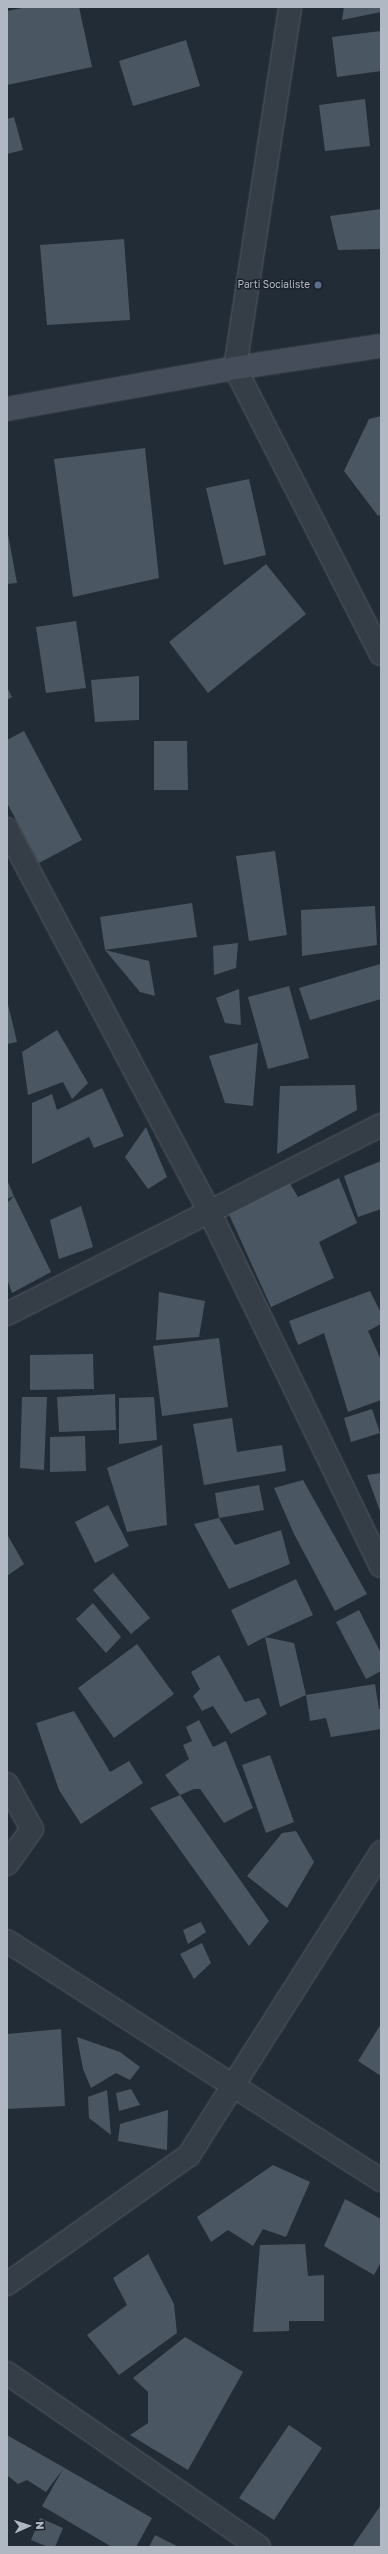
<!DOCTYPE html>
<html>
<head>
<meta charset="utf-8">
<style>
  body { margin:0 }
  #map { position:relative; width:388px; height:2554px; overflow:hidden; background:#222c36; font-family:"Golos Text",sans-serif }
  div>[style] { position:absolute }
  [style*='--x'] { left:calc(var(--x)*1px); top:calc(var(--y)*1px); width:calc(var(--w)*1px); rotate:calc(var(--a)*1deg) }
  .building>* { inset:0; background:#4a5662 }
  .roads { filter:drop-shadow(0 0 1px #535b64) drop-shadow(0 0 1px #535b64) }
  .minor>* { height:22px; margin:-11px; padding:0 11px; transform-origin:11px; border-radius:11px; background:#353d47 }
  .tertiary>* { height:22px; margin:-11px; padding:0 11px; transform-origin:11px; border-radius:11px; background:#353d47 }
  .secondary>* { height:22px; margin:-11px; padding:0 11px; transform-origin:11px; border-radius:11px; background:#444d59 }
  .dots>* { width:11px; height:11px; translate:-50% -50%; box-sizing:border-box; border:2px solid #1b222b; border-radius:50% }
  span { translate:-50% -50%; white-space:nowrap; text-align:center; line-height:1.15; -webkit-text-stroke:3px #1b222b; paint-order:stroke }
  .poi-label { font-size:10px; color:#b0b8c3 }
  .right { translate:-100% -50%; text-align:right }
  .frame { position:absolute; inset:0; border:8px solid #b0b8c3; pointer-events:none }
  .north { position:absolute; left:8px; top:2506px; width:40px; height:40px; -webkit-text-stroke:3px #1b222b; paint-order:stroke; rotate:87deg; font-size:11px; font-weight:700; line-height:16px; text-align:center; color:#b0b8c3 }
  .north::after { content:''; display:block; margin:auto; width:14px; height:18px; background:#b0b8c3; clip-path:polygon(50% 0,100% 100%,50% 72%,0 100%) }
</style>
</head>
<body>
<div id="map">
  <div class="building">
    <i style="clip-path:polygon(27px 7px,79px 7px,92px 67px,7px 85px,7px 11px)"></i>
    <i style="clip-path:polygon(344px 7px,381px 7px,381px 12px,342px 20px)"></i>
    <i style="clip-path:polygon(381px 31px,381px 71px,337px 77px,332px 37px)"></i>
    <i style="clip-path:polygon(186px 40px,200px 86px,133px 106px,119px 61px)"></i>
    <i style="clip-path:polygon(365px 99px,370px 146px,325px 151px,319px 105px)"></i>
    <i style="clip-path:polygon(14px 117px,23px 150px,7px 154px,7px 119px)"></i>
    <i style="clip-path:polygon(381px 209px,381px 249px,338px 250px,330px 216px)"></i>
    <i style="clip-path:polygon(124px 239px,130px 320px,47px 325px,40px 245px)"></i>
    <i style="clip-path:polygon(381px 416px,381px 515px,378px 516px,344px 471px,369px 419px)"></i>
    <i style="clip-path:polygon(145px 448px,159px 578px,73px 597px,54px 459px)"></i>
    <i style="clip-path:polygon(249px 479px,266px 555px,224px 565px,206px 488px)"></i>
    <i style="clip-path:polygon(7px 529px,17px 583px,7px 584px)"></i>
    <i style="clip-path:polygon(266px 564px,306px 614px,208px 693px,169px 642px)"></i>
    <i style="clip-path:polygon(76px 621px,86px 688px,46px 693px,36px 627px)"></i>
    <i style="clip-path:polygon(139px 676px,139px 720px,95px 722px,91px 680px)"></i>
    <i style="clip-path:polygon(7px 687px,12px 697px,7px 700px)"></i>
    <i style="clip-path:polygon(24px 731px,82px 840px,39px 863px,7px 803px,7px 740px)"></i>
    <i style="clip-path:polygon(154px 741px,187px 741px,188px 790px,154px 790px)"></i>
    <i style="clip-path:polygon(275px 851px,287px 935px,249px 941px,236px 856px)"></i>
    <i style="clip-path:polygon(192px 903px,197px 937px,105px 950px,100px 917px)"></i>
    <i style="clip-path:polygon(375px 906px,377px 945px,302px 956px,301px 910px)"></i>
    <i style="clip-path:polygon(238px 943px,236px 968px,214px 975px,213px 946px)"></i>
    <i style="clip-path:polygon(105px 950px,149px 961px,155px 996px,140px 992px)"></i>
    <i style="clip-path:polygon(380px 964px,381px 999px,310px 1020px,299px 988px)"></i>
    <i style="clip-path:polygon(289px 986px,309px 1058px,268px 1069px,248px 997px)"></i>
    <i style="clip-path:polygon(239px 989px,241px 1025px,225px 1023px,216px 998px)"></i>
    <i style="clip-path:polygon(7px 1000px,17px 1042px,7px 1044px)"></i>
    <i style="clip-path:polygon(57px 1030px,88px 1083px,72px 1099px,63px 1082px,28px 1095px,22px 1052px)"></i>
    <i style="clip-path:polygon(258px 1043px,253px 1106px,225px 1103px,209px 1056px)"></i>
    <i style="clip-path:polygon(355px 1085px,357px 1110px,277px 1154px,280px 1086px)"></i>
    <i style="clip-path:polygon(102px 1088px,124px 1136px,94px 1148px,89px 1137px,32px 1164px,32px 1103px,52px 1094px,57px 1110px)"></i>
    <i style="clip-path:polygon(146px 1127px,167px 1177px,148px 1189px,125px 1157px)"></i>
    <i style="clip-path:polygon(381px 1161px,381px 1209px,358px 1217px,344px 1176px)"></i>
    <i style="clip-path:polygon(339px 1178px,357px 1223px,319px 1242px,334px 1278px,271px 1307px,227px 1210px,289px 1182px,298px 1197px)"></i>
    <i style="clip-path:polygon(7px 1180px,14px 1196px,7px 1199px)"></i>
    <i style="clip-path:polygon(14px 1196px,51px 1272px,12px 1293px,7px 1279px,7px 1203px)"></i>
    <i style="clip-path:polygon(81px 1206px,93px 1247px,59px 1259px,50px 1220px)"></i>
    <i style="clip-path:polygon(370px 1291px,381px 1313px,381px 1324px,368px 1331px,381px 1360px,381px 1400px,348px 1412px,324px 1333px,298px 1345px,289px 1321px)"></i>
    <i style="clip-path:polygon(159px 1292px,205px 1301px,199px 1337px,156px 1340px)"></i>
    <i style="clip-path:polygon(219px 1338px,228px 1407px,162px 1416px,153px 1346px)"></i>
    <i style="clip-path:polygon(93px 1354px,94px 1389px,30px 1390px,30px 1355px)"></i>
    <i style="clip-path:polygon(115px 1394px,116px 1430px,59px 1432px,57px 1397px)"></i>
    <i style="clip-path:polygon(22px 1397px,47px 1397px,44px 1470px,20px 1468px)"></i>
    <i style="clip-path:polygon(154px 1397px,157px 1440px,119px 1444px,119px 1398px)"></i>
    <i style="clip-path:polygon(372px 1409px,380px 1433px,351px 1442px,344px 1418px)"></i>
    <i style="clip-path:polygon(232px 1418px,237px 1452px,282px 1445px,286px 1471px,204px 1485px,193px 1424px)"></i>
    <i style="clip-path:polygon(85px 1436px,86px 1471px,50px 1472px,50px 1437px)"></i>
    <i style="clip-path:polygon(162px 1445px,167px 1525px,127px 1532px,107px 1468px)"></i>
    <i style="clip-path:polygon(381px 1473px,381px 1514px,367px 1475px)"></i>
    <i style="clip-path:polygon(303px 1480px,367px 1594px,335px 1611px,294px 1534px,274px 1488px)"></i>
    <i style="clip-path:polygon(259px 1485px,264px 1510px,219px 1518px,215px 1493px)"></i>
    <i style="clip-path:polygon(108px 1505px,129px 1546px,95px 1563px,75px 1522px)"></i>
    <i style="clip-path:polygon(219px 1518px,235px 1545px,281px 1530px,290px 1564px,229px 1589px,194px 1524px)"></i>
    <i style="clip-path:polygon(7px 1534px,24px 1564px,7px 1576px)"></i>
    <i style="clip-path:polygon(113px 1573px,150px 1618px,131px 1634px,93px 1590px)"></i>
    <i style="clip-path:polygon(296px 1579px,313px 1615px,265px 1637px,294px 1643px,306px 1695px,375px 1684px,379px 1709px,381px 1709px,381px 1729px,331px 1737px,326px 1718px,310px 1721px,306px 1695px,280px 1707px,265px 1637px,248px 1646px,231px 1610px)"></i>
    <i style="clip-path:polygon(93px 1603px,121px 1637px,106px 1653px,76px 1619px)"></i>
    <i style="clip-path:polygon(359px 1610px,381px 1653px,381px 1671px,366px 1679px,336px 1622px)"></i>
    <i style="clip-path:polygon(137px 1644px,174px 1694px,114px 1738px,78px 1688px)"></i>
    <i style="clip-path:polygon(219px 1655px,245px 1702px,259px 1698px,267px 1714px,231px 1734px,213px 1706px,202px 1711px,193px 1696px,200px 1689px,191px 1672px)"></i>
    <i style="clip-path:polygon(74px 1711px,110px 1772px,129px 1761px,143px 1783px,81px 1824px,59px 1790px,36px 1723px)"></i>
    <i style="clip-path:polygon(199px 1720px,213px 1747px,226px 1741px,253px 1808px,224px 1823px,200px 1789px,194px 1789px,180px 1795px,269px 1921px,249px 1946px,150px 1808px,180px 1795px,165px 1775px,189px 1759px,183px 1745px,192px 1741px,186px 1727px)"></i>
    <i style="clip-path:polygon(270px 1755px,294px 1822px,266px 1833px,242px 1765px)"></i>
    <i style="clip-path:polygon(296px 1831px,314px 1862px,287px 1908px,247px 1876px,282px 1833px)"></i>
    <i style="clip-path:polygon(201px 1922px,206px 1932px,188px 1944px,183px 1930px)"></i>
    <i style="clip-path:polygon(202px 1943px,211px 1963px,194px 1979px,180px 1954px)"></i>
    <i style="clip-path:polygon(381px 2024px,381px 2076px,358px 2061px)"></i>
    <i style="clip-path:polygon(61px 2029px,65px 2106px,7px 2109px,7px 2034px)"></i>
    <i style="clip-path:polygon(77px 2037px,120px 2052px,140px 2067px,130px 2080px,116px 2073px,91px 2088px,83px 2069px)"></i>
    <i style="clip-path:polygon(131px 2089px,140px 2105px,119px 2111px,116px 2093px)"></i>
    <i style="clip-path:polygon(107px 2090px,111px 2135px,89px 2118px,88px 2097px)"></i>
    <i style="clip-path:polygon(168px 2110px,167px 2150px,118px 2141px,120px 2124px)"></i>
    <i style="clip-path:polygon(273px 2165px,310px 2182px,286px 2237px,263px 2229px,253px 2246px,228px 2230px,211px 2242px,197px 2217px)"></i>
    <i style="clip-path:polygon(345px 2199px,381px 2219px,381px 2262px,374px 2275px,324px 2246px)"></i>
    <i style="clip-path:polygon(305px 2244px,308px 2276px,324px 2275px,324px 2321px,289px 2321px,289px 2331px,253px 2332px,260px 2245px)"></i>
    <i style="clip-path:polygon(148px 2254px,174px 2304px,177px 2333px,119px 2375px,87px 2335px,127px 2305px,113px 2278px)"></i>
    <i style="clip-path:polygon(185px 2337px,243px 2372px,188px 2470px,130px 2435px,148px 2423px,148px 2392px,133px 2378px)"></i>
    <i style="clip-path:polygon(289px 2425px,322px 2448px,274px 2520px,239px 2498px)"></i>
    <i style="clip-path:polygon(7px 2435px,152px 2518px,136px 2547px,112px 2547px,42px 2506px,63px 2469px,46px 2492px,27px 2480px,18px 2484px,7px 2475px)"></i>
    <i style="clip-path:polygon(381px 2505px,381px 2547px,352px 2547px)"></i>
    <i style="clip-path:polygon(40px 2518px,63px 2528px,55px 2547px,48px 2547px,31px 2540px)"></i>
    <i style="clip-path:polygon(155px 2535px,179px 2547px,149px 2547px)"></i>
  </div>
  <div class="roads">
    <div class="minor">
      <i style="--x:235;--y:368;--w:321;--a:63"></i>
      <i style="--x:7;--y:829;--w:434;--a:62.1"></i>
      <i style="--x:210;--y:1213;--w:392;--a:64.2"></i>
      <i style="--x:7;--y:1314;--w:419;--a:-26.8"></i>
      <i style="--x:7;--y:1784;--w:51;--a:60.9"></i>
      <i style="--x:32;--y:1829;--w:43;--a:125.5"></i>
      <i style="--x:7;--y:2284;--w:223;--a:-35.3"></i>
      <i style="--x:189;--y:2155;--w:359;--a:-57.6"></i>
      <i style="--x:7;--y:2373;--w:306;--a:34.6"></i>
    </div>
    <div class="tertiary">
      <i style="--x:235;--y:368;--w:365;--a:-81.3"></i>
      <i style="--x:7;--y:1941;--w:444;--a:32.6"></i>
    </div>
    <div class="secondary">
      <i style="--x:7;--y:409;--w:232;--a:-10.2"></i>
      <i style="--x:235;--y:368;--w:148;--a:-8.6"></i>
    </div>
  </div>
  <div class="dots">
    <i style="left:318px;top:285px;background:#5c6f8a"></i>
  </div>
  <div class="poi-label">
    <span class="right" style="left:310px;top:285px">Parti Socialiste</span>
  </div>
  <div class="frame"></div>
  <div class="north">N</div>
</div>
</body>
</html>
